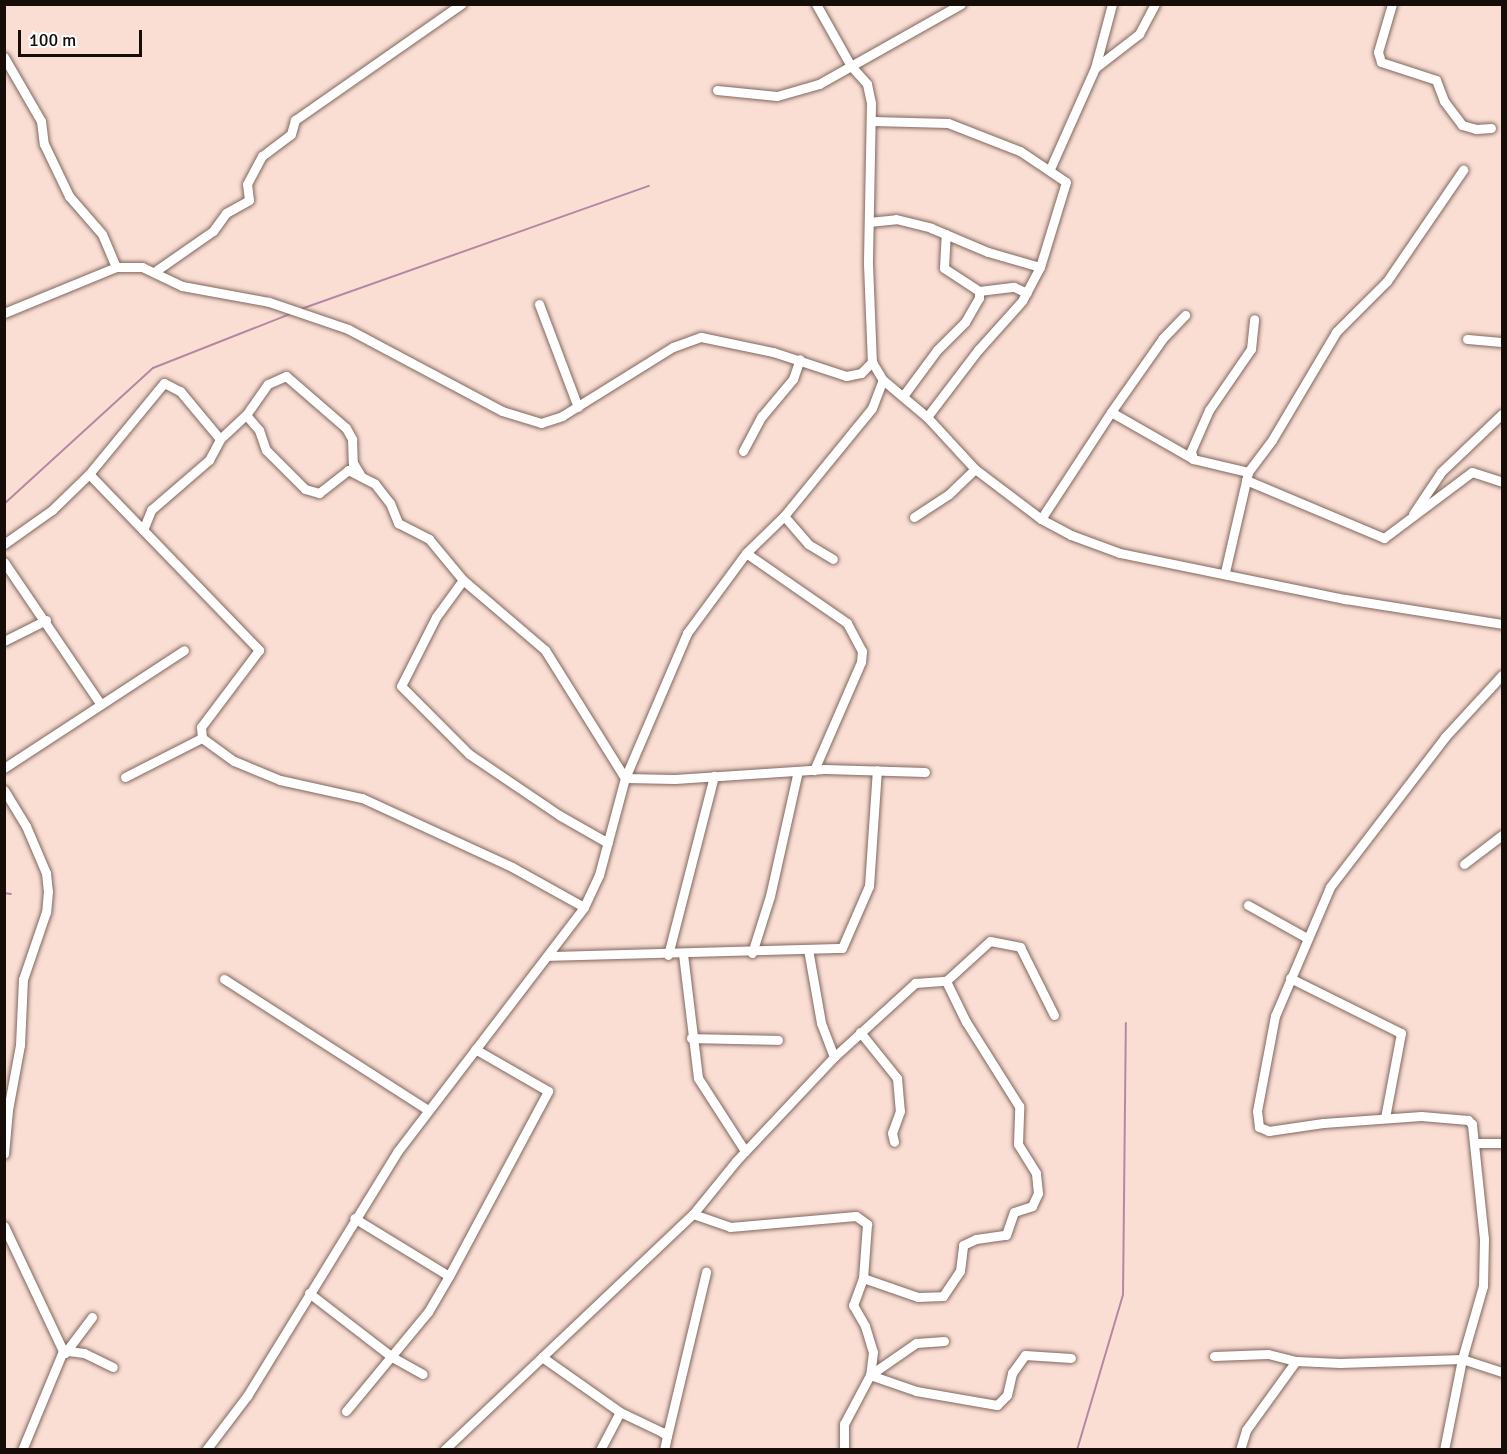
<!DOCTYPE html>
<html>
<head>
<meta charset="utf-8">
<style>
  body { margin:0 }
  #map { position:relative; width:1507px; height:1454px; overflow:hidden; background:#faded4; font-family:Signika,sans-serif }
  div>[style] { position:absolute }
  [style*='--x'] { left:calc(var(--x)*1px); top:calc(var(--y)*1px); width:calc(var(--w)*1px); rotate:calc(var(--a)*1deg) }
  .stream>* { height:2px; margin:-1px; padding:0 1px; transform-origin:1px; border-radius:1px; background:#b687a3 }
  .roads { filter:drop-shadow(0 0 2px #80675e) drop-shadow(0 0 2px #80675e) }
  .minor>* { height:9px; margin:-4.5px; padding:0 4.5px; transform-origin:4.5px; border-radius:4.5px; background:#fff }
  span { translate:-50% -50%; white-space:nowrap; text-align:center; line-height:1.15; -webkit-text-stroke:4.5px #fff; paint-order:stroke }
  .frame { position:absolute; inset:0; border:6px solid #160d09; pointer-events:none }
  .scale { position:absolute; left:18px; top:30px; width:124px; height:27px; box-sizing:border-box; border:3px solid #160d09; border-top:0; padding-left:8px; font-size:18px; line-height:21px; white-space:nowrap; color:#160d09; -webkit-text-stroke:4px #fff; paint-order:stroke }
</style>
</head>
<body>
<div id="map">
  <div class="stream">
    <i style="--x:301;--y:309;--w:369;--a:-19.5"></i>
    <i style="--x:4;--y:504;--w:202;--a:-42.4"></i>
    <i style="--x:153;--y:368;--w:147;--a:-21.5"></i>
    <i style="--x:4;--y:893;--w:7;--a:8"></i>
    <i style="--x:1077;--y:1450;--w:162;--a:-73.5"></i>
    <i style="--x:1123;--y:1295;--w:272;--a:-89.4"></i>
  </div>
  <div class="roads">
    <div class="minor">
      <i style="--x:816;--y:4;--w:71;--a:60.6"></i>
      <i style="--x:851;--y:66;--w:24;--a:48"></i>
      <i style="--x:867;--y:84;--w:19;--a:78"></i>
      <i style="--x:871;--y:103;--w:161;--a:91.1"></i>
      <i style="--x:868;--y:264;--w:98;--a:87.7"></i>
      <i style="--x:872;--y:362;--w:21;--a:59"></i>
      <i style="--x:883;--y:380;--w:57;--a:40.1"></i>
      <i style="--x:927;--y:417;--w:71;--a:47.3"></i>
      <i style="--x:975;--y:469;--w:83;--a:37.1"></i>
      <i style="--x:1041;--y:519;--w:34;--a:28"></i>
      <i style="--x:1071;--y:535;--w:52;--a:20.2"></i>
      <i style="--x:1120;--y:553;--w:230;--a:11.6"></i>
      <i style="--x:1345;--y:599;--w:159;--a:9"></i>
      <i style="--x:1392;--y:4;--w:50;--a:106.3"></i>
      <i style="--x:1378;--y:52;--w:10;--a:73"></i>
      <i style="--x:1381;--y:62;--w:58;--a:18.1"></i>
      <i style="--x:1436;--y:80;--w:22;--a:69"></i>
      <i style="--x:1444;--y:101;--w:30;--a:53"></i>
      <i style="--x:1462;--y:125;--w:15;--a:16"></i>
      <i style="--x:1476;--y:129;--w:15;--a:-4"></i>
      <i style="--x:4;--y:57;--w:74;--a:60"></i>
      <i style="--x:41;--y:121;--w:23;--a:83"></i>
      <i style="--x:44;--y:144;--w:58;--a:64.3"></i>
      <i style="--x:69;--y:196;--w:50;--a:49"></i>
      <i style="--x:102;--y:234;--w:36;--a:67"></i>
      <i style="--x:1095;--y:68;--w:56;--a:-37.7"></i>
      <i style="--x:1139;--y:34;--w:34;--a:-62"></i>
      <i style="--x:717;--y:90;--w:60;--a:5.7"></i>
      <i style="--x:777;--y:96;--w:44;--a:-15.9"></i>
      <i style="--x:819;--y:84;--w:163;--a:-29.4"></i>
      <i style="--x:873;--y:121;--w:75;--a:1.5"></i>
      <i style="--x:948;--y:123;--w:77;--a:21.3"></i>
      <i style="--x:1020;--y:151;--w:55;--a:34"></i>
      <i style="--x:1066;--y:182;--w:89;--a:107"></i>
      <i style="--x:1040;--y:267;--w:38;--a:118"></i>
      <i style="--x:1022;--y:301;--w:66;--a:131.9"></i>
      <i style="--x:978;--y:350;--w:84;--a:127.3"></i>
      <i style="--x:1050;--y:169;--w:111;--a:-66"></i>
      <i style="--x:1095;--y:68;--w:66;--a:-75.1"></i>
      <i style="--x:869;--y:222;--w:27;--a:-6"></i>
      <i style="--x:896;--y:219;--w:36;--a:14"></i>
      <i style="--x:931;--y:228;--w:62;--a:22.8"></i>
      <i style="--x:988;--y:252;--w:54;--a:16.1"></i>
      <i style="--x:157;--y:270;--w:68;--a:-34.9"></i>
      <i style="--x:213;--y:231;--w:22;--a:-54"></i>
      <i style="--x:226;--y:213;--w:26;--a:-29"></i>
      <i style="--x:249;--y:200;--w:16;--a:-97"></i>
      <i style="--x:247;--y:184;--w:32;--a:-62"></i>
      <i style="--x:262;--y:156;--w:36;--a:-37"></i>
      <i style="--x:291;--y:134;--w:15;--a:-74"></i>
      <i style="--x:295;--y:120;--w:203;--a:-34.9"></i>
      <i style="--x:979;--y:291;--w:35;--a:-7"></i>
      <i style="--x:1014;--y:287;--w:14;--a:25"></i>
      <i style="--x:539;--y:304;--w:110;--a:69.3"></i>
      <i style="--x:4;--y:313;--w:121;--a:-22.3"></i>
      <i style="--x:116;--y:267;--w:26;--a:0"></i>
      <i style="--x:142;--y:267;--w:44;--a:25.4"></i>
      <i style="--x:182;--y:286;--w:88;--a:10.4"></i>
      <i style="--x:269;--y:302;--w:83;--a:18.9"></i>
      <i style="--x:348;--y:329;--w:174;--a:28"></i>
      <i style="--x:502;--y:411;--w:41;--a:17.1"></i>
      <i style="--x:541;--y:423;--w:22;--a:-18"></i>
      <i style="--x:562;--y:416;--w:131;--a:-31.9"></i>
      <i style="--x:673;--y:347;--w:30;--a:-20"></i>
      <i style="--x:701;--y:337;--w:74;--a:11.8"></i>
      <i style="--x:773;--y:352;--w:77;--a:18.2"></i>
      <i style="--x:846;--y:376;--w:15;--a:-11"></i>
      <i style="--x:861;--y:373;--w:16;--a:-45"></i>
      <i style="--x:1467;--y:339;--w:35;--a:5"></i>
      <i style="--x:903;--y:396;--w:57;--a:-53.5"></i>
      <i style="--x:937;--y:350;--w:40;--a:-45"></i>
      <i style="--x:965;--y:322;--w:28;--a:-60"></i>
      <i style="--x:979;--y:298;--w:7;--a:-90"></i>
      <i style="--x:979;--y:291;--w:42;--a:-146.7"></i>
      <i style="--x:944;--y:268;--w:34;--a:-87"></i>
      <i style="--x:1111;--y:412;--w:95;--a:29.8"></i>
      <i style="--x:246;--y:415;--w:20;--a:49"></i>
      <i style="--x:259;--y:430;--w:21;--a:71"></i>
      <i style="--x:266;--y:450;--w:55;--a:45"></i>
      <i style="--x:305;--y:489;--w:15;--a:16"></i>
      <i style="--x:319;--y:493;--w:37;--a:-38"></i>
      <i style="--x:348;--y:470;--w:30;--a:27"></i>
      <i style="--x:375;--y:484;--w:24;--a:52"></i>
      <i style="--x:390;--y:503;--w:22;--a:68"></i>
      <i style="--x:398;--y:523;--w:35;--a:27"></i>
      <i style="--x:429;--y:539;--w:53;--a:50.3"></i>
      <i style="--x:463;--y:580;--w:108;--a:40.5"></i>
      <i style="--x:545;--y:650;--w:151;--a:58"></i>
      <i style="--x:625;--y:778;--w:50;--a:1.1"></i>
      <i style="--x:675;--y:779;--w:150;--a:-3.8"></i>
      <i style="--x:825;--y:769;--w:100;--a:1.7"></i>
      <i style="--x:743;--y:451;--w:40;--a:-62"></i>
      <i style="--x:762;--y:416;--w:48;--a:-50"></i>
      <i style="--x:793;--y:379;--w:21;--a:-71"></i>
      <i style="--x:1248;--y:472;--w:40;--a:-53"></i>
      <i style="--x:1272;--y:440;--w:126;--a:-59.3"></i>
      <i style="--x:1336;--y:332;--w:72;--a:-45"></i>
      <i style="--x:1387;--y:281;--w:135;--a:-55.6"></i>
      <i style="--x:89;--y:474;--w:245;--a:46"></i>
      <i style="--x:259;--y:650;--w:96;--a:127"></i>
      <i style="--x:201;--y:727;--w:11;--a:85"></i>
      <i style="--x:202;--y:738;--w:39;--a:36"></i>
      <i style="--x:234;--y:761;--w:50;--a:22.4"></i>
      <i style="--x:280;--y:780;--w:84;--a:12.4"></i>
      <i style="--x:362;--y:798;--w:165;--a:24.7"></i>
      <i style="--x:512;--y:867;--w:82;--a:29.1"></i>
      <i style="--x:1246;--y:480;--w:150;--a:22.8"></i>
      <i style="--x:1384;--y:538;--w:110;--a:-36.9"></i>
      <i style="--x:1472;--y:472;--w:32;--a:18"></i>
      <i style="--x:1413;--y:514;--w:50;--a:-56.3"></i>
      <i style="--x:1441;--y:472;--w:84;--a:-43.6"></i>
      <i style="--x:784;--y:516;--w:37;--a:49"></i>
      <i style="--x:808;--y:544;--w:29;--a:31"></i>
      <i style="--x:914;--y:517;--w:42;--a:-33.3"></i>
      <i style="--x:949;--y:494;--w:36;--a:-44"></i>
      <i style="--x:1041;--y:519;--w:128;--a:-56.8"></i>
      <i style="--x:1111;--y:412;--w:90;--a:-54.9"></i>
      <i style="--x:1163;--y:338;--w:32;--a:-46"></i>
      <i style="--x:143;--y:530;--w:22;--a:-68"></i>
      <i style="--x:151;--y:510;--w:77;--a:-40.8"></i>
      <i style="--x:209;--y:460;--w:24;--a:-62"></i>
      <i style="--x:220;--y:439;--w:35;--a:-43"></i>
      <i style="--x:246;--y:415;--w:38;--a:-55"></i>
      <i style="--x:268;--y:384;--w:20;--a:-24"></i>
      <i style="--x:286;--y:376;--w:79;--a:40.9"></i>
      <i style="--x:346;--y:428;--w:13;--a:61"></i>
      <i style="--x:352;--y:439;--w:24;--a:88"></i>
      <i style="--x:353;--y:463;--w:13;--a:58"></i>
      <i style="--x:4;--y:544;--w:59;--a:-35.3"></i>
      <i style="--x:52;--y:510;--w:52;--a:-44.2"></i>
      <i style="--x:89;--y:474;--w:118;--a:-50.5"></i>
      <i style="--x:164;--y:383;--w:18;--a:27"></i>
      <i style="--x:180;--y:391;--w:62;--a:50.2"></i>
      <i style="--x:746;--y:553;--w:123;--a:34.7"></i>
      <i style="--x:847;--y:623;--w:32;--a:62"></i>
      <i style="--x:862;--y:651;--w:11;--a:95"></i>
      <i style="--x:861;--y:662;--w:118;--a:113.5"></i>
      <i style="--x:4;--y:562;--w:171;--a:55.8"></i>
      <i style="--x:1225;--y:572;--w:103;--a:-77"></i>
      <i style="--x:1248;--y:472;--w:57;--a:-166.7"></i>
      <i style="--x:1193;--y:459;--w:8;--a:-104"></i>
      <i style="--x:1191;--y:451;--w:45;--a:-66.3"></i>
      <i style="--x:1209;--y:410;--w:74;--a:-55.5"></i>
      <i style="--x:1251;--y:349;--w:30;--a:-84"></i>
      <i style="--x:463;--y:580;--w:46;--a:126.1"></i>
      <i style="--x:436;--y:617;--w:77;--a:116.9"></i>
      <i style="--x:401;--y:686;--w:96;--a:45"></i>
      <i style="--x:469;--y:754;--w:109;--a:34.1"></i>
      <i style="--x:559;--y:815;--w:56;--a:29.7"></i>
      <i style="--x:4;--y:641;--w:47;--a:-26.6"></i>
      <i style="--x:4;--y:768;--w:215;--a:-33.2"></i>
      <i style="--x:125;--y:777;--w:86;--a:-26.9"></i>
      <i style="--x:4;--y:790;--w:42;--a:58.6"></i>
      <i style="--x:26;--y:826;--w:51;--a:66.9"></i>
      <i style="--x:46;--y:873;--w:18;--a:84"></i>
      <i style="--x:48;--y:891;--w:21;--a:95"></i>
      <i style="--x:46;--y:912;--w:71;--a:108.9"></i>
      <i style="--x:23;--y:979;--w:66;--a:92.6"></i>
      <i style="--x:20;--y:1045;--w:66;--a:100.5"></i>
      <i style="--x:8;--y:1110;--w:44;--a:95.2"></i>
      <i style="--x:1464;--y:864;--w:48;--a:-37.3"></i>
      <i style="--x:1248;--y:905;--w:68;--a:29.2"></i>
      <i style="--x:808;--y:949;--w:75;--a:80"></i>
      <i style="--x:821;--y:1023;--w:36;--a:69"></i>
      <i style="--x:752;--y:953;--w:60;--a:-72.5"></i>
      <i style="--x:770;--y:896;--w:128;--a:-77.4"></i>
      <i style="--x:683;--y:954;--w:125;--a:83.1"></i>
      <i style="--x:698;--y:1078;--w:87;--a:57.2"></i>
      <i style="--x:668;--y:955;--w:185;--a:-75.6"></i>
      <i style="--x:548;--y:956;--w:294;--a:-1.6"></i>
      <i style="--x:842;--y:948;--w:68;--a:-66.5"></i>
      <i style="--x:869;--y:886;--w:116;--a:-86.1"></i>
      <i style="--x:1290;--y:978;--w:124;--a:26.4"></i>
      <i style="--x:1401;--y:1033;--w:86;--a:100.7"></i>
      <i style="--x:224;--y:979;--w:242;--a:32.7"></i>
      <i style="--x:860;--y:1032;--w:59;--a:51.2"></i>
      <i style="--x:897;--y:1078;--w:33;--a:85"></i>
      <i style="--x:900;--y:1111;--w:23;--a:110"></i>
      <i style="--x:892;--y:1133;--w:9;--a:77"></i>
      <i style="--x:691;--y:1038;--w:87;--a:1.3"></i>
      <i style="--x:1475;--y:1143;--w:27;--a:0"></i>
      <i style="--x:693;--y:1214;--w:39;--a:19"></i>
      <i style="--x:730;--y:1227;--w:126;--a:-5"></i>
      <i style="--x:856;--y:1216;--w:14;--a:36"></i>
      <i style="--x:867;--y:1224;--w:54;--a:94.2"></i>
      <i style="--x:863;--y:1278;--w:29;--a:110"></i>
      <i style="--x:853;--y:1305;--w:24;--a:60"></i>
      <i style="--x:865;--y:1326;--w:27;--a:73"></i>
      <i style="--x:873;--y:1352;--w:23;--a:97"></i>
      <i style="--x:870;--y:1375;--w:55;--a:118"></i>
      <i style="--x:844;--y:1424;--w:26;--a:90"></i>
      <i style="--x:4;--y:1226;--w:138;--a:64.7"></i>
      <i style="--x:63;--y:1351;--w:107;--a:112.5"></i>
      <i style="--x:449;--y:1276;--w:210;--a:-61.8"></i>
      <i style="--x:548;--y:1091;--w:84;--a:-150.1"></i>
      <i style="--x:863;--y:1278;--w:58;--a:19.1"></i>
      <i style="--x:918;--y:1297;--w:25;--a:-2"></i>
      <i style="--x:943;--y:1296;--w:30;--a:-56"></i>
      <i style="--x:960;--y:1271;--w:26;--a:-83"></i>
      <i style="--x:963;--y:1245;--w:14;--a:-25"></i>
      <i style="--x:976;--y:1239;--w:30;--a:-8"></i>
      <i style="--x:1006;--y:1235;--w:24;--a:-71"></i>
      <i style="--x:1014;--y:1212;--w:19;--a:-18"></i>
      <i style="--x:1032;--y:1206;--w:14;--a:-65"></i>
      <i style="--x:1038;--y:1193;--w:20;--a:-96"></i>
      <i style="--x:1036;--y:1173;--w:34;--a:-122"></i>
      <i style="--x:1018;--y:1144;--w:38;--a:-88"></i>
      <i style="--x:1019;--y:1106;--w:99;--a:-122.2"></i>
      <i style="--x:966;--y:1022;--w:46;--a:-116"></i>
      <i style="--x:309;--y:1293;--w:105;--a:37.6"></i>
      <i style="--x:392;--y:1357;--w:35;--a:29"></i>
      <i style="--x:944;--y:1341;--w:28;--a:176"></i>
      <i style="--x:916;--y:1343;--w:56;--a:145.2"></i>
      <i style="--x:870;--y:1375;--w:49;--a:19.2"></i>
      <i style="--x:916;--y:1391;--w:82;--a:9.8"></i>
      <i style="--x:997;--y:1405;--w:14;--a:-45"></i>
      <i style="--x:1007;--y:1395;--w:23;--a:-77"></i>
      <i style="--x:1012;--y:1373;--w:22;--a:-54"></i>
      <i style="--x:1025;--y:1355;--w:46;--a:3.7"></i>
      <i style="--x:68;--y:1351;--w:16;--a:7"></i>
      <i style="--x:84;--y:1353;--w:32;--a:26"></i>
      <i style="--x:65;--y:1353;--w:45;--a:-53.1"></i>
      <i style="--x:1214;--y:1356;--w:54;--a:-2.1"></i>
      <i style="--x:1268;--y:1354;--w:29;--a:14"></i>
      <i style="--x:1296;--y:1361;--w:44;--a:2.6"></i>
      <i style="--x:1340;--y:1363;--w:122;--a:-1.9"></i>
      <i style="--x:1462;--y:1359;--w:42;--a:18"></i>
      <i style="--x:542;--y:1357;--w:95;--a:35.2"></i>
      <i style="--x:620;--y:1412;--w:47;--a:25.5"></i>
      <i style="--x:662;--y:1432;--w:6;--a:39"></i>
      <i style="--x:667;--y:1436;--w:14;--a:102"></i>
      <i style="--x:346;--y:1411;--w:129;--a:-50.4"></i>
      <i style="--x:428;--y:1312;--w:42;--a:-59.7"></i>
      <i style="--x:449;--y:1276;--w:111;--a:-148.6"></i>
      <i style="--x:667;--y:1436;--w:169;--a:-76.6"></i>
      <i style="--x:206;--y:1450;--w:68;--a:-52.8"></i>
      <i style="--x:247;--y:1396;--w:286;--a:-58.4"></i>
      <i style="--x:397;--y:1152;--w:308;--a:-52.6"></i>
      <i style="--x:584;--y:907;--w:35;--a:-65"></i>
      <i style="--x:599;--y:875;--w:100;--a:-75"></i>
      <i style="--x:625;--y:778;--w:158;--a:-66.8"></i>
      <i style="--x:687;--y:633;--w:99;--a:-53.6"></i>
      <i style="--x:746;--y:553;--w:53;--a:-44.2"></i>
      <i style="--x:784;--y:516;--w:139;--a:-50.8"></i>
      <i style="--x:872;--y:408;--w:30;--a:-69"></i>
      <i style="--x:444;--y:1450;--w:343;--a:-43.5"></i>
      <i style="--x:693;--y:1214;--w:68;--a:-50.9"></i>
      <i style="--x:736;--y:1161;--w:143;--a:-46.7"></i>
      <i style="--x:834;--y:1057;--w:110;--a:-42.4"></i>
      <i style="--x:915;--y:983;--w:31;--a:-4"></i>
      <i style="--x:946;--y:981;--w:59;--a:-42.3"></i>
      <i style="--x:990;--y:941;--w:31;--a:11"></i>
      <i style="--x:1020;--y:947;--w:76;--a:63.4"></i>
      <i style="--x:600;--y:1450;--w:43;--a:-62.2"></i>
      <i style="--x:1240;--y:1450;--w:21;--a:-73"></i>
      <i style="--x:1246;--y:1430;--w:85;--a:-54.1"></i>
      <i style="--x:1444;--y:1450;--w:93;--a:-78.8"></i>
      <i style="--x:1462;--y:1359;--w:76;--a:-74"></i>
      <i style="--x:1483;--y:1286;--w:47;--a:-88.8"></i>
      <i style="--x:1484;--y:1239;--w:116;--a:-96"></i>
      <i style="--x:1472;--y:1124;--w:6;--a:-135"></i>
      <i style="--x:1468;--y:1120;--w:47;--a:-175.1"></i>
      <i style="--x:1421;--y:1116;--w:98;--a:175.9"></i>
      <i style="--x:1323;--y:1123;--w:55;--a:171.6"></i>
      <i style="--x:1269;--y:1131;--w:11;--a:-158"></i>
      <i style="--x:1259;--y:1127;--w:16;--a:-97"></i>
      <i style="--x:1257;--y:1111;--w:97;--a:-79.3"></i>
      <i style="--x:1275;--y:1016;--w:140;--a:-66.9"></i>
      <i style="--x:1330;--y:887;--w:189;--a:-52.5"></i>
      <i style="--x:1445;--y:737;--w:84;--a:-47.4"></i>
    </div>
  </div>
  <div class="frame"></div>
  <div class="scale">100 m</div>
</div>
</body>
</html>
